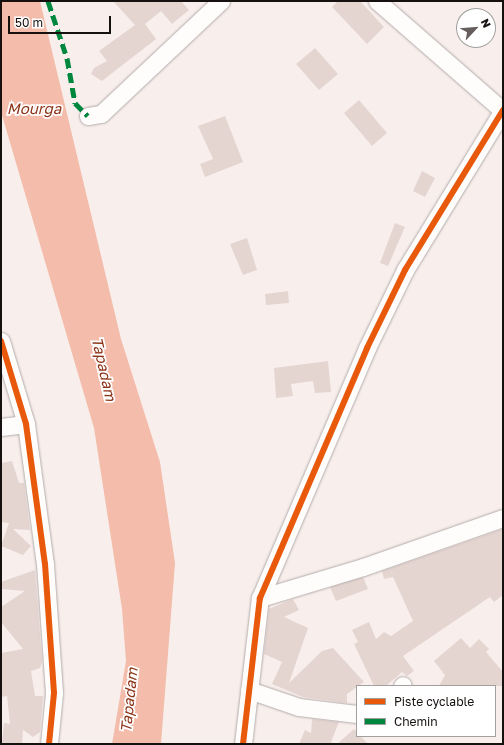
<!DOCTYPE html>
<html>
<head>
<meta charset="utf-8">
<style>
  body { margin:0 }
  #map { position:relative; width:504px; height:745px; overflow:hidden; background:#f8efed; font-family:"Golos Text",sans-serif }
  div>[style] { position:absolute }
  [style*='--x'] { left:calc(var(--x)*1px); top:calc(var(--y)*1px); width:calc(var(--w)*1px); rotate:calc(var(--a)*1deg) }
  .water>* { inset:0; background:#f4bcab }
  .building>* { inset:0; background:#e5d5d0 }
  .roads { filter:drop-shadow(0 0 1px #b3aba9) drop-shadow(0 0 1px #b3aba9) }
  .minor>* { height:17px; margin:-8.5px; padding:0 8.5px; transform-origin:8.5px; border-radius:8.5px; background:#fefdfc }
  .quiet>* { height:5px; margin-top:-2.5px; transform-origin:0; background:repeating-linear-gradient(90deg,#00873e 0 10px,transparent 0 15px) }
  .cycleway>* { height:6px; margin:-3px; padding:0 3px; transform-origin:3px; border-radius:3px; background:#e8590c }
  span { translate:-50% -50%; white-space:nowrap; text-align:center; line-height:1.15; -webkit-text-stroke:3.5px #fff; paint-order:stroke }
  .water-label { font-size:15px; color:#8c3418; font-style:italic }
  .frame { position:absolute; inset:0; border:2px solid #16100e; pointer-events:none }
  .legend { position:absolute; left:356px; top:685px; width:140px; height:52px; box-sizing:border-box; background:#fff; border:1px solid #a29f9f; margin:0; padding:5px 7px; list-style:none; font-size:12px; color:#16100e }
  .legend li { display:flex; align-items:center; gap:8px; height:20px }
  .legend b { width:20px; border:1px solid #a29f9f }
  .north { position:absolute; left:456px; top:8px; width:40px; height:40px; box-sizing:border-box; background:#fff; border:1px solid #a29f9f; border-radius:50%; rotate:64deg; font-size:11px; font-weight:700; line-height:16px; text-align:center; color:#16100e }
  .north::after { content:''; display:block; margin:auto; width:14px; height:18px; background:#655e5c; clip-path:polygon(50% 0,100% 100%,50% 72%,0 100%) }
  .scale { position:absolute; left:8px; top:16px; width:103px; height:18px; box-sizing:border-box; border:2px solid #16100e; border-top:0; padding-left:5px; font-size:12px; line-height:14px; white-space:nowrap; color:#16100e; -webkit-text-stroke:3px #fff; paint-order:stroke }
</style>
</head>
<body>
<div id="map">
  <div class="water">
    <i style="clip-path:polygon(1px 1px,40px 1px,121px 339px,160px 462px,175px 563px,161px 744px,112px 744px,126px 661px,122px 609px,94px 428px,1px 112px)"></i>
  </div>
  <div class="building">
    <i style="clip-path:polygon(113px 1px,181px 1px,189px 10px,172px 24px,161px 11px,145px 24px,156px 39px,102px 81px,91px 74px,94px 68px,107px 61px,99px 51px,135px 25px)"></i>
    <i style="clip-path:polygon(338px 1px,360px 1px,384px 27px,367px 44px,332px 7px)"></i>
    <i style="clip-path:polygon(315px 48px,338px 74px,319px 90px,296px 64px)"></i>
    <i style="clip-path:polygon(359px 100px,387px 133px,372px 146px,344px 113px)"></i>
    <i style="clip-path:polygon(225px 116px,243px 162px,205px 177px,200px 164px,213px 159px,198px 126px)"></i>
    <i style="clip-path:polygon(422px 171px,435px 178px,425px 197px,413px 191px)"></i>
    <i style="clip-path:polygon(395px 223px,405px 227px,388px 266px,380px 263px)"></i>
    <i style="clip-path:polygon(247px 238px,257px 270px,243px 275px,230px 244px)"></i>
    <i style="clip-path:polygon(288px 291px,289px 303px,266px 305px,265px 294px)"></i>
    <i style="clip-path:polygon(328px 361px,331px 392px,315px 393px,313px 381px,291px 384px,293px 396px,276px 398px,274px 368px)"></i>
    <i style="clip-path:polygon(12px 461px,19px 483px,24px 483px,30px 530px,13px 529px,31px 546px,23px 555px,1px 546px,9px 523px,1px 522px,1px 463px)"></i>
    <i style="clip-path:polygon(503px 529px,503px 595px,494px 602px,490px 597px,403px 656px,414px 671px,407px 676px,402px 672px,386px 686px,374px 686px,354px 644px,358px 642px,352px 630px,369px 622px,376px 639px,384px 632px,391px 636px,413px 621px,393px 577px,384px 579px,382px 571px)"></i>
    <i style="clip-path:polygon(35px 570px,42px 662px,40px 668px,31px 671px,35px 696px,43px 696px,40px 732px,33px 737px,23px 730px,22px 744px,10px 744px,2px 743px,4px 723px,10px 724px,7px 696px,1px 697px,1px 653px,23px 649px,1px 622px,1px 607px,25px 591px,1px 589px,1px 582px)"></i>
    <i style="clip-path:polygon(363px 577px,368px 589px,336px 601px,330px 587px)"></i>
    <i style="clip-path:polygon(293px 599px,299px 610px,284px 617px,308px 628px,289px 683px,322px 651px,333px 648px,364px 682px,347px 694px,347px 703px,303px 697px,272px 684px,282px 662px,264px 654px,269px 609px)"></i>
    <i style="clip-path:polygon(461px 638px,470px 648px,479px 639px,489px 649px,486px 652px,503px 672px,503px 686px,439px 686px,445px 675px,434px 661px)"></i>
    <i style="clip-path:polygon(312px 719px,339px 722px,331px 742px,335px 744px,299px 744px,305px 730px,311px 733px)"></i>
    <i style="clip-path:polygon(354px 729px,368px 744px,337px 744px)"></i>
  </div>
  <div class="roads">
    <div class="minor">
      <i style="--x:377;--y:1;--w:167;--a:41.1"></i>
      <i style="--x:88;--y:116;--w:13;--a:-9"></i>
      <i style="--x:101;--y:114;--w:165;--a:-43.3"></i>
      <i style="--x:1;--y:341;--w:87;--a:73.2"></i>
      <i style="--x:26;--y:424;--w:141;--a:82.3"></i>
      <i style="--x:45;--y:564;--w:129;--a:86"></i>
      <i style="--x:54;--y:693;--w:51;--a:95.6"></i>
      <i style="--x:1;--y:427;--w:25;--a:-7"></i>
      <i style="--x:260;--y:598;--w:108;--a:-16.8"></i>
      <i style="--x:363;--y:567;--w:148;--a:-19.3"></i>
      <i style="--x:402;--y:686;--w:1;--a:-45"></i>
      <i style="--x:249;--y:690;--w:53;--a:18.8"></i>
      <i style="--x:299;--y:707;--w:58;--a:6.9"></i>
      <i style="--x:243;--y:744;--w:147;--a:-83.4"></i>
      <i style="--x:260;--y:598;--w:272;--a:-66.8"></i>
      <i style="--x:367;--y:348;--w:87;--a:-64"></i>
      <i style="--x:405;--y:270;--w:188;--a:-58.5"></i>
    </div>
  </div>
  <div class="quiet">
    <i style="--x:48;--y:1;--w:60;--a:71.6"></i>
    <i style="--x:67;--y:58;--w:46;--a:79.9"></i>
    <i style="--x:75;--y:103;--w:18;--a:45"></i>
  </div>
  <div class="cycleway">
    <i style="--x:1;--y:341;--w:87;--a:73.2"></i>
    <i style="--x:26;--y:424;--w:141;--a:82.3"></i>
    <i style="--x:45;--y:564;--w:129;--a:86"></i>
    <i style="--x:54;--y:693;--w:51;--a:95.6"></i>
    <i style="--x:243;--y:744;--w:147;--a:-83.4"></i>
    <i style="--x:260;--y:598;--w:272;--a:-66.8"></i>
    <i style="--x:367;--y:348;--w:87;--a:-64"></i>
    <i style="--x:405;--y:270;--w:188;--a:-58.5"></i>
  </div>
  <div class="water-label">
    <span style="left:34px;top:109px">Mourga</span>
    <span style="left:104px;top:369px;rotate:77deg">Tapadam</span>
    <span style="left:129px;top:700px;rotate:-84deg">Tapadam</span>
  </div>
  <div class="frame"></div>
  <ul class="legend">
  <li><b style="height:5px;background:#e8590c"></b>Piste cyclable</li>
  <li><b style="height:5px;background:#00873e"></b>Chemin</li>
  </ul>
  <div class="north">N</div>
  <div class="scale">50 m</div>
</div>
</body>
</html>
